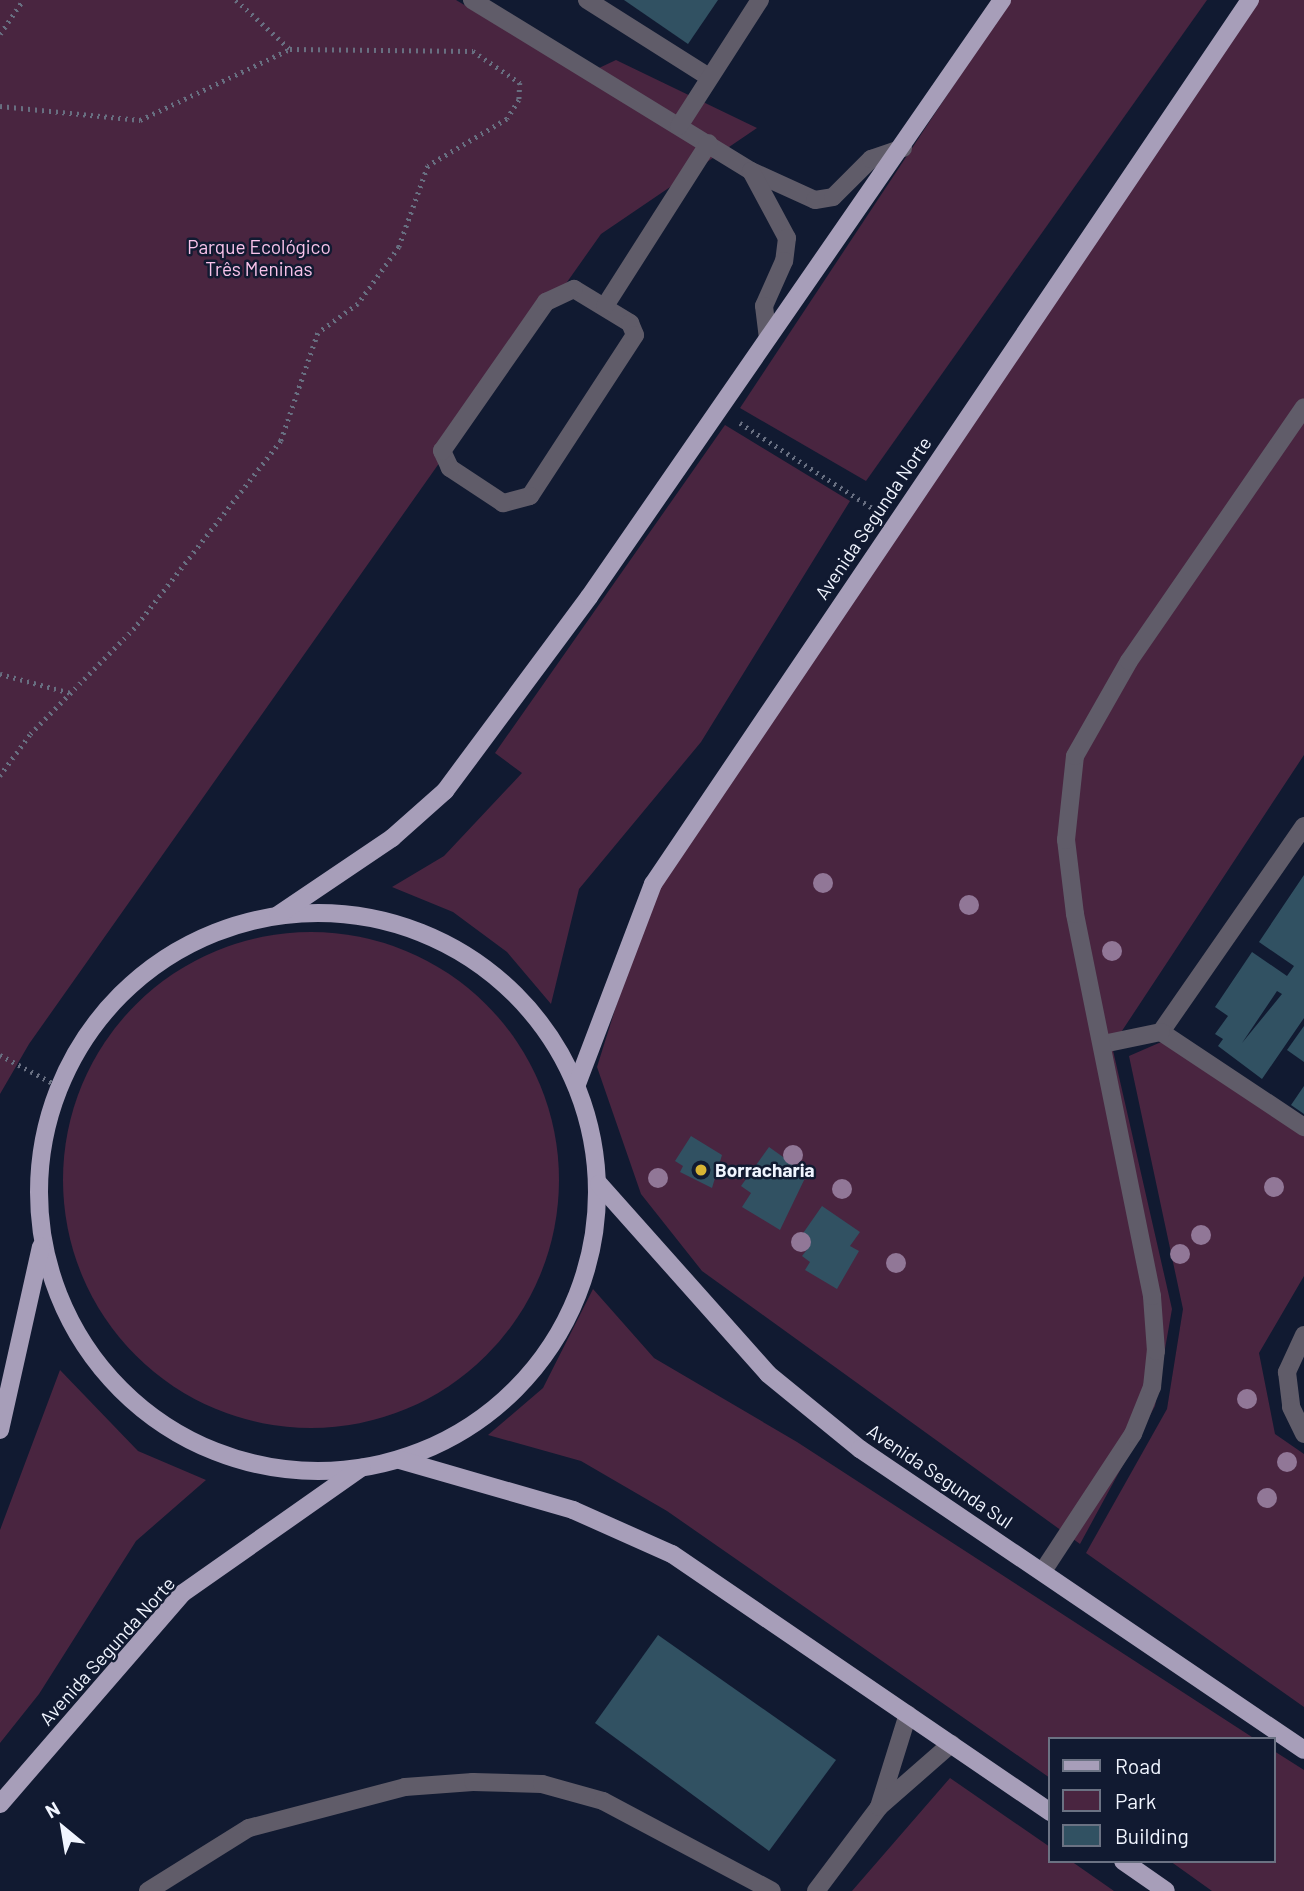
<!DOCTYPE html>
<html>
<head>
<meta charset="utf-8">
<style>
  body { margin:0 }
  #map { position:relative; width:1304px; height:1891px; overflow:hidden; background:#111a31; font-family:Barlow,sans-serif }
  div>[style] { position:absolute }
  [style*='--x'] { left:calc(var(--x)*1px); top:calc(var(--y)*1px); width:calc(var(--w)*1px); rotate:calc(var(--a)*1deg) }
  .green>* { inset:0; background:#492540 }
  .round { border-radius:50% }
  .building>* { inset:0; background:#315162 }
  .path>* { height:4.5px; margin-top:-2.25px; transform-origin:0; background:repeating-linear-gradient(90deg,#686f81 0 2px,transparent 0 7px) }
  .minor>* { height:18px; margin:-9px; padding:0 9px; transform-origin:9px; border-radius:9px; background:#605c69 }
  .major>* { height:18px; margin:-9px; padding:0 9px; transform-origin:9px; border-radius:9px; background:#a79eb9 }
  .major>.ring { margin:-9px; padding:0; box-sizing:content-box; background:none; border:18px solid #a79eb9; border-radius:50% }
  .trees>* { width:20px; height:20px; margin:-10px; border-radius:50%; background:#917797 }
  .dots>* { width:19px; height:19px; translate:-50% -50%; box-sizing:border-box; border:4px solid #111a31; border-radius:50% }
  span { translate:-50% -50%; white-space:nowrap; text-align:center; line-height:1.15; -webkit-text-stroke:5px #111a31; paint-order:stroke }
  .park-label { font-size:19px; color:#f9c3ea }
  .street-label { font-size:19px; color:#f1f5ff }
  .poi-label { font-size:19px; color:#f1f5ff; font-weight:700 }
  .left { translate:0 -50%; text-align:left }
  .legend { position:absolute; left:1048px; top:1737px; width:228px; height:126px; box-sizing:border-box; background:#111a31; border:2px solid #6b7283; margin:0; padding:9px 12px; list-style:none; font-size:21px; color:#f1f5ff }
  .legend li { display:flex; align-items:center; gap:14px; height:35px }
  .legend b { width:35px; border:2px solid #6b7283 }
  .north { position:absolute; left:28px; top:1793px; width:70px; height:70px; -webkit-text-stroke:5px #111a31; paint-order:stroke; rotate:330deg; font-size:19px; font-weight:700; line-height:28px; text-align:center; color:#f1f5ff }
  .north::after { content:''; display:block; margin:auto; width:24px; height:32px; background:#f1f5ff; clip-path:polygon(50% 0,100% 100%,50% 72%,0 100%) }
</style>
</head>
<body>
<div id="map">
  <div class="green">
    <i style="clip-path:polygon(0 0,456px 0,582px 76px,616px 60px,757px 128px,601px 234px,29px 1044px,0 1094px)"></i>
    <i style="clip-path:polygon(1010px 0,1207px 0,866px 481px,740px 408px)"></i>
    <i style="clip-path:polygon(1252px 0,1304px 0,1304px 755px,1112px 1046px,1172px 1309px,1155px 1406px,1080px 1544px,702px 1271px,641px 1194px,597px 1067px,659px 869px)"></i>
    <i style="clip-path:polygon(725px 425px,850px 501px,701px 742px,579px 889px,551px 1004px,507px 952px,453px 912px,392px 887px,444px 856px,522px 773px,495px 753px)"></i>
    <i class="round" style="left:63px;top:932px;width:496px;height:496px"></i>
    <i style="clip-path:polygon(1175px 1036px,1304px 1131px,1304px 1276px,1259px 1353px,1275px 1434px,1304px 1454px,1304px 1707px,1086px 1553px,1167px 1409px,1183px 1309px,1129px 1056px)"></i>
    <i style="clip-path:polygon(593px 1289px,654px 1358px,797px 1442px,1255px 1739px,1050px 1739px,1050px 1778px,667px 1511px,581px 1461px,488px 1435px,543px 1388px)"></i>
    <i style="clip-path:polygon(60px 1370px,138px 1451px,206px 1480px,136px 1541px,39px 1694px,0 1743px,0 1530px)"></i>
    <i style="clip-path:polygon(1274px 1751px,1304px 1770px,1304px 1891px,1212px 1891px,1170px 1861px,1274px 1861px)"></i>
    <i style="clip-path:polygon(950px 1778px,1050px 1847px,1050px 1861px,1071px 1861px,1114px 1891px,852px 1891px)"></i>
  </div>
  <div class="building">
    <i style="clip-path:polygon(624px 0,718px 0,688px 44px)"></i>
    <i style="clip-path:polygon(evenodd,1304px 875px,1304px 1018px,1262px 1079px,1218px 1046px,1223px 1039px,1215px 1034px,1228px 1016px,1215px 1007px,1252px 952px,1287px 976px,1294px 966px,1259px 942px,1304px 875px,1277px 991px,1282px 994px,1242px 1043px,1277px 991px)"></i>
    <i style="clip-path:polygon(1304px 1026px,1304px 1062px,1287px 1050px)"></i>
    <i style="clip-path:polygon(1304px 1086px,1304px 1114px,1291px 1105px)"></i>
    <i style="clip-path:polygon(691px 1136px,722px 1155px,712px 1188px,680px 1172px,683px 1166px,675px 1161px)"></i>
    <i style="clip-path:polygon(769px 1147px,807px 1174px,780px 1230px,742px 1207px,751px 1193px,741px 1186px)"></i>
    <i style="clip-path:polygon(822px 1206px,860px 1232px,850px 1246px,859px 1251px,837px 1289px,805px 1270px,810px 1262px,802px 1256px,809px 1247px,799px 1239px)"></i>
    <i style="clip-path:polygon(658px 1635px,836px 1760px,769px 1851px,595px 1723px)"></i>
  </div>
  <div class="path">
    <i style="--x:236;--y:0;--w:72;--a:42.2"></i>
    <i style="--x:0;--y:34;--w:41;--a:-55.9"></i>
    <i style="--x:0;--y:106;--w:141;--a:5.7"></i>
    <i style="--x:140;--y:120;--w:166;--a:-25.3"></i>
    <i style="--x:290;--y:49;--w:183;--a:0.6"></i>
    <i style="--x:473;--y:51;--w:57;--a:34.2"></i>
    <i style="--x:520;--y:83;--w:17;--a:93"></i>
    <i style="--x:519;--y:100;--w:22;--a:122"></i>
    <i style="--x:507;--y:119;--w:92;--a:149.3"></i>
    <i style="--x:428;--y:166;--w:86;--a:109.7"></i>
    <i style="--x:399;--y:247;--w:70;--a:125.7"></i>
    <i style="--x:358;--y:304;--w:49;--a:144.1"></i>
    <i style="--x:318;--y:333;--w:114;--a:108.9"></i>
    <i style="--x:281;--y:441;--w:237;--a:128"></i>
    <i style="--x:135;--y:628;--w:150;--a:134.5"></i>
    <i style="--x:30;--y:735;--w:51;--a:126.2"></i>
    <i style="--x:740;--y:423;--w:159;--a:32.7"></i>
    <i style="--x:0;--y:674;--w:73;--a:15"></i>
    <i style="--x:0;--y:1055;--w:66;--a:28.1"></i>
  </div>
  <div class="minor">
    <i style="--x:472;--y:0;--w:327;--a:31.5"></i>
    <i style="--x:751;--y:171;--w:70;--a:24.4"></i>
    <i style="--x:815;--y:200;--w:18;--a:-9"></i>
    <i style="--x:833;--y:197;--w:54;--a:-45"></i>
    <i style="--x:871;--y:159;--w:34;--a:-19"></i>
    <i style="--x:587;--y:0;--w:142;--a:32.3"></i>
    <i style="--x:679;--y:126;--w:150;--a:-57.3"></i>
    <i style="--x:751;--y:171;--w:76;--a:61.8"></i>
    <i style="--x:787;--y:238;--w:23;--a:97"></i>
    <i style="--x:784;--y:261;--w:49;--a:114"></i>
    <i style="--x:764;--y:306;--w:32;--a:83"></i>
    <i style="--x:574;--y:289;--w:66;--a:31.3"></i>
    <i style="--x:630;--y:323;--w:13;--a:67"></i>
    <i style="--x:635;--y:335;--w:192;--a:123.1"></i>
    <i style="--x:530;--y:496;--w:28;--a:165"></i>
    <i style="--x:503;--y:503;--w:64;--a:-146.6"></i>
    <i style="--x:450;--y:468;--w:19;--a:-115"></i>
    <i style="--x:442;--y:451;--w:182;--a:-55.1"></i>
    <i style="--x:546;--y:302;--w:31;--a:-25"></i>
    <i style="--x:605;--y:306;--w:193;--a:-57.5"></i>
    <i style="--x:1304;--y:826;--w:251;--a:124.8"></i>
    <i style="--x:1161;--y:1032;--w:172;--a:33.6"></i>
    <i style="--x:1103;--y:1044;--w:59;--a:-11.7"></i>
    <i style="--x:1304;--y:1335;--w:41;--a:114.7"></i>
    <i style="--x:1287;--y:1372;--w:35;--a:83"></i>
    <i style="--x:1291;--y:1407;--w:30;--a:64"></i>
    <i style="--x:1043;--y:1571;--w:164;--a:-56.7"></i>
    <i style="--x:1133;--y:1434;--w:51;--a:-68"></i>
    <i style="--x:1152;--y:1387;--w:36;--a:-84"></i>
    <i style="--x:1156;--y:1351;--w:55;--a:-94.2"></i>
    <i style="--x:1152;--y:1296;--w:390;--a:-101.4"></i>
    <i style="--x:1075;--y:914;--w:75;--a:-96.9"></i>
    <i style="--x:1066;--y:840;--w:84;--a:-83.9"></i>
    <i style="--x:1075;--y:756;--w:109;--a:-60.4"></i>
    <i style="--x:1129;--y:661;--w:308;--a:-55.4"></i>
    <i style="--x:879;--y:1807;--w:97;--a:-72.7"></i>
    <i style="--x:148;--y:1891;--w:119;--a:-32"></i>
    <i style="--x:249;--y:1828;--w:161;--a:-14.7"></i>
    <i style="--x:405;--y:1787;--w:68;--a:-4.2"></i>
    <i style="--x:473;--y:1782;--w:69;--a:1.7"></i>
    <i style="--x:542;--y:1784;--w:63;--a:15.6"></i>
    <i style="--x:603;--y:1801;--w:191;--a:28"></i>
    <i style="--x:816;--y:1891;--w:105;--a:-53.1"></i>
    <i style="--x:879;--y:1807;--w:96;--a:-41.2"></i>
  </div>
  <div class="major">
    <i class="ring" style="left:39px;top:913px;width:540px;height:540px"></i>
    <i style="--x:278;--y:915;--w:138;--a:-34"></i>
    <i style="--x:392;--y:838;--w:71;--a:-41.6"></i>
    <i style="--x:445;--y:791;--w:242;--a:-53.4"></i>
    <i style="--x:589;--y:597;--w:726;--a:-55.32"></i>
    <i style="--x:577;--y:1084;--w:214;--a:-69.2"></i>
    <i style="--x:653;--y:884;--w:1067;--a:-55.97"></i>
    <i style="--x:599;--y:1184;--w:254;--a:48.3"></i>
    <i style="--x:768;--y:1374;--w:119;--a:39.2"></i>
    <i style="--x:860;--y:1449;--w:536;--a:34.13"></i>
    <i style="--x:0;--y:1430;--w:188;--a:-77.4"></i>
    <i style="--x:400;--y:1460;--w:180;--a:16.1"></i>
    <i style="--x:573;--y:1510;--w:108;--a:24"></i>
    <i style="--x:672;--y:1554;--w:458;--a:34.3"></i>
    <i style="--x:0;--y:1804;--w:279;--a:-49.1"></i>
    <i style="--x:183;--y:1593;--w:218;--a:-35.1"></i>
    <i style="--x:1123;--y:1861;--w:52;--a:34.9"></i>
  </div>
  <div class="trees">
    <i style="left:823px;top:883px"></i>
    <i style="left:969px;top:905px"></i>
    <i style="left:1112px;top:951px"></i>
    <i style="left:793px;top:1155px"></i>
    <i style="left:658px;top:1178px"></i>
    <i style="left:1274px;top:1187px"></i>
    <i style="left:842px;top:1189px"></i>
    <i style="left:1201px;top:1235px"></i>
    <i style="left:801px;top:1242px"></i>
    <i style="left:1180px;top:1254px"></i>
    <i style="left:896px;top:1263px"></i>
    <i style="left:1247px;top:1399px"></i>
    <i style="left:1287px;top:1462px"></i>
    <i style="left:1267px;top:1498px"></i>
  </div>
  <div class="dots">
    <i style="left:701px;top:1170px;background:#d8b434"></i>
  </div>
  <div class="park-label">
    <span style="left:259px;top:258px">Parque Ecológico<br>Três Meninas</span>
  </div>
  <div class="street-label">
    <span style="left:873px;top:518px;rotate:-56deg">Avenida Segunda Norte</span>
    <span style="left:940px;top:1476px;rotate:34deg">Avenida Segunda Sul</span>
    <span style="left:107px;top:1651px;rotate:-48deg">Avenida Segunda Norte</span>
  </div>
  <div class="poi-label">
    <span class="left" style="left:715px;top:1170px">Borracharia</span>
  </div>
  <ul class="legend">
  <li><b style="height:9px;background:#a79eb9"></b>Road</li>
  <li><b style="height:19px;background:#492540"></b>Park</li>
  <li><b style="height:19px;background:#315162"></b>Building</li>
  </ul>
  <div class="north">N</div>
</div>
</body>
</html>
